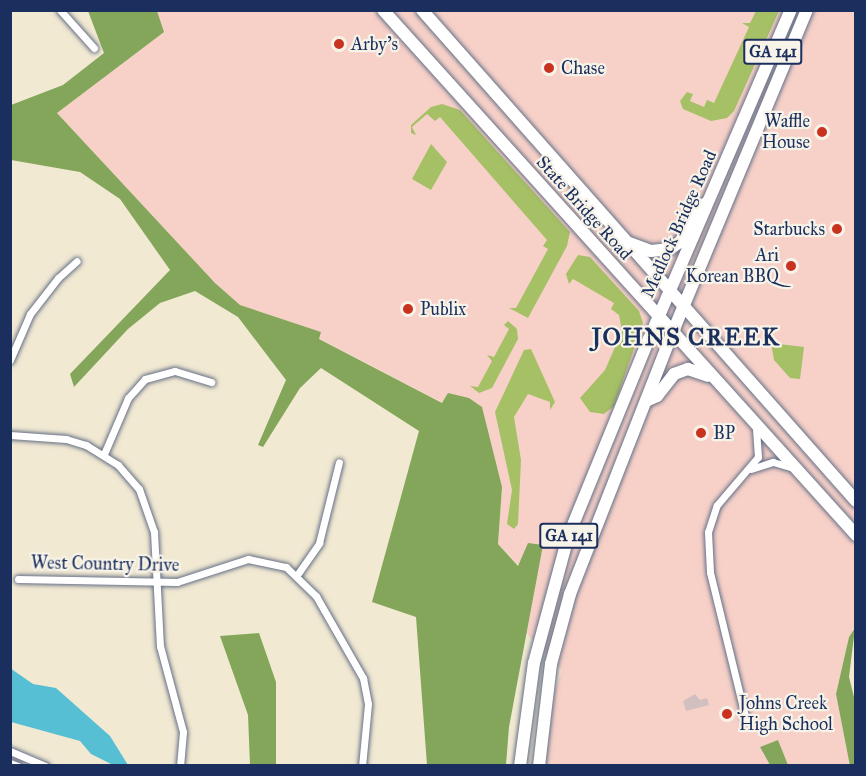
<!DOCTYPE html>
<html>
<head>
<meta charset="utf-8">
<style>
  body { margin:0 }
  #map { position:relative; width:866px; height:776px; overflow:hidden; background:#f1e9d2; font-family:"IM FELL Great Primer",serif }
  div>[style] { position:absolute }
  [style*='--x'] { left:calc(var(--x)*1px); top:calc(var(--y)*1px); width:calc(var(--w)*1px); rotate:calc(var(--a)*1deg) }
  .built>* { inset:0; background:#f7d1c8 }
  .industrial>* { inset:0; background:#d2bfc0 }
  .green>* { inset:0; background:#a6c066 }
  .forest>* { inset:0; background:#84a65b }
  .water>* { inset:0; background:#57bfd4 }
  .roads { filter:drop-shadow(0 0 2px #667087) drop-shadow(0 0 2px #667087) }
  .minor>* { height:7px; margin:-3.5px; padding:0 3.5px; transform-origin:3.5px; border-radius:3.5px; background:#fff }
  .trunk>* { height:12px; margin:-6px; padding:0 6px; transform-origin:6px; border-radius:6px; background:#fff }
  .dots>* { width:16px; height:16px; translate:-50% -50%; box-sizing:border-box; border:3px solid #f7f3e8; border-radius:50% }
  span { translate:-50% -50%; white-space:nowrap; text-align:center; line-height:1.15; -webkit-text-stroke:4.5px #f7f3e8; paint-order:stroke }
  .shield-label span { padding:2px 4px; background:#f7f3e8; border:2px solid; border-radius:4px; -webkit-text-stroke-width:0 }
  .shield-label { font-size:16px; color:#1b2f5e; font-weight:700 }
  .poi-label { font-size:18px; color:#1b2f5e }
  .left { translate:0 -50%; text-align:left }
  .right { translate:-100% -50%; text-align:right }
  .street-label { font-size:18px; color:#1b2f5e }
  .district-label { font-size:24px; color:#1b2f5e; font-weight:700; letter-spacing:1.5px }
  .frame { position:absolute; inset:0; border:12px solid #1b2f5e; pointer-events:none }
</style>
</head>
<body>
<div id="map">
  <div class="built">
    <i style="clip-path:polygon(157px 11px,855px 11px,856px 628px,849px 637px,836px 694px,850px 765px,788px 765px,778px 741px,760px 747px,770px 765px,531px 765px,562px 670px,525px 632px,543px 545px,519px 566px,498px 544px,502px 487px,443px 403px,318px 338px,320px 332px,240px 305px,215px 283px,57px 113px,163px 32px)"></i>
  </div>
  <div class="industrial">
    <i style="clip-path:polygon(695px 694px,700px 700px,707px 698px,709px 705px,686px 711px,683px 701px)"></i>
  </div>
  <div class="green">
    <i style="clip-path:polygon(756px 11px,779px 11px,734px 111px,727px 118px,711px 121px,683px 109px,680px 101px,687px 92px,693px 94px,690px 101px,704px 107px,707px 100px,714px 103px,749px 27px,742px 23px,750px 23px)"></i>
    <i style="clip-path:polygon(442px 104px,460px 110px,570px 232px,567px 246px,528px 318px,509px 308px,516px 308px,548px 249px,543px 246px,547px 240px,440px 117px,435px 121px,427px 114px,412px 127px,416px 135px,411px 133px,411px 125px,431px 107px)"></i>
    <i style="clip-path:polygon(431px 144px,447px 162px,431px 190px,412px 179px)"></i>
    <i style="clip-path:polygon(578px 255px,590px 257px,639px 311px,643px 323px,614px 406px,604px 414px,590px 412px,580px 398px,605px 370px,622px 331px,619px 315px,611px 309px,614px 303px,573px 279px,569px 284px,566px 274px)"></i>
    <i style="clip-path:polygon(508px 321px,517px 329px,518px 339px,492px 388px,479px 393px,470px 386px,478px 387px,492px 361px,487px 355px,494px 357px,509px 329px,504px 325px)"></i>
    <i style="clip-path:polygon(771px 343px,804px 347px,800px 379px,790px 378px,774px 360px)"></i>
    <i style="clip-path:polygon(531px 349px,555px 402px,550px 410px,550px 402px,528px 394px,514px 417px,521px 460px,518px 524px,514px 529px,507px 524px,512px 490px,495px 412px,524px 350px)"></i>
  </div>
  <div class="forest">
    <i style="clip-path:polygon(88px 11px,157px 11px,164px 32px,57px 113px,215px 283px,240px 305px,321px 332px,319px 339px,442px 403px,448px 393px,469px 398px,482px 407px,502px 487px,498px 544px,518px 566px,528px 543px,543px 545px,509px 727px,506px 765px,427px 765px,416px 617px,372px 602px,419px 431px,321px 368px,300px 388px,263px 447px,258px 445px,286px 380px,238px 317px,195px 291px,160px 303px,128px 329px,74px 387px,70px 374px,170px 270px,120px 199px,80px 172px,11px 160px,11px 105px,63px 85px,104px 53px)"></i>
    <i style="clip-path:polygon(855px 628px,849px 677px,855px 701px,856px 765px,850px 766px,836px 694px,849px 637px)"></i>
    <i style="clip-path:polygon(259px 633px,276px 682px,276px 765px,250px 765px,248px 715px,220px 636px)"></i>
    <i style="clip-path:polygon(778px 740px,788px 765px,770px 765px,760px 747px)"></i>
  </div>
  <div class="water">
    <i style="clip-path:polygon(10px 668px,33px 684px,56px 688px,110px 736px,128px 765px,113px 765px,91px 754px,80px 741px,11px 722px)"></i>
  </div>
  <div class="roads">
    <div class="minor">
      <i style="--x:60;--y:10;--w:51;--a:48.2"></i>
      <i style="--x:10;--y:360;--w:50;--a:-66.5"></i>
      <i style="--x:30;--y:314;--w:46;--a:-52.1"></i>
      <i style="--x:58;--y:278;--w:25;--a:-42"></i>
      <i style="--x:10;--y:435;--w:56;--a:4.1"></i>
      <i style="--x:66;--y:439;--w:21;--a:17"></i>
      <i style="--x:86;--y:445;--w:38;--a:32"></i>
      <i style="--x:118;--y:465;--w:32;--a:49"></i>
      <i style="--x:139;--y:489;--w:46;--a:70.8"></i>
      <i style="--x:154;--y:532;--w:114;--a:87"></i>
      <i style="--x:160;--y:646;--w:89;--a:75"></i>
      <i style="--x:183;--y:732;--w:34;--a:95"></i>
      <i style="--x:104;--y:454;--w:61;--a:-66.8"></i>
      <i style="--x:128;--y:398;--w:25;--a:-48"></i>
      <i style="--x:145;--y:379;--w:31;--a:-15"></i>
      <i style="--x:175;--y:371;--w:38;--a:17"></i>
      <i style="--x:751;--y:469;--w:23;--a:-18"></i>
      <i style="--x:773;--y:462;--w:22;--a:16"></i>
      <i style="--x:297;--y:575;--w:39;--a:-55"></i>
      <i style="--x:319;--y:543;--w:83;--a:-76.1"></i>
      <i style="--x:18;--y:579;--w:159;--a:1.1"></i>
      <i style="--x:177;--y:582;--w:75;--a:-17.9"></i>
      <i style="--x:248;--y:559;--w:39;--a:12"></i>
      <i style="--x:286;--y:567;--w:42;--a:44"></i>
      <i style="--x:316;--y:596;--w:95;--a:60.2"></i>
      <i style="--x:363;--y:678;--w:26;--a:79"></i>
      <i style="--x:368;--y:704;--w:62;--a:95.5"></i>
      <i style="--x:746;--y:720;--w:152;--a:-103.7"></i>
      <i style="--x:710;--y:572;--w:40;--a:-92.9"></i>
      <i style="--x:708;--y:532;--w:28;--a:-72"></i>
      <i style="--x:717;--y:505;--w:63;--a:-49.5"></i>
      <i style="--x:758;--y:457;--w:29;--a:-94"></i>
      <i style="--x:10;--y:751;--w:39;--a:23"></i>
      <i style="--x:10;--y:763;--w:9;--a:21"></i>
    </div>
    <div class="trunk">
      <i style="--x:383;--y:10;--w:707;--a:47.98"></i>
      <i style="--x:422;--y:10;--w:655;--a:48.53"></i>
      <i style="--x:629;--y:243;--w:23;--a:20"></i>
      <i style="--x:651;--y:251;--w:19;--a:-6"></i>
      <i style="--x:670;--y:249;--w:14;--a:-36"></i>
      <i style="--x:681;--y:241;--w:32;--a:-64"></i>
      <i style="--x:695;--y:212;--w:14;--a:-39"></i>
      <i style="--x:646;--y:401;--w:12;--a:-24"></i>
      <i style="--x:657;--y:396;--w:28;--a:-52"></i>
      <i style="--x:674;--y:374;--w:15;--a:-20"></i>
      <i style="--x:688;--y:369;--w:21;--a:19"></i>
      <i style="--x:520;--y:766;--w:104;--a:-82.3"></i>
      <i style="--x:534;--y:663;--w:131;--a:-74.9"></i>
      <i style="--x:568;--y:537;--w:214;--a:-67.8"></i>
      <i style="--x:649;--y:339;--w:358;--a:-66.7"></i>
      <i style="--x:539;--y:766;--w:103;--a:-83.3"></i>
      <i style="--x:551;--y:664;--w:73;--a:-74.8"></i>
      <i style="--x:570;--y:594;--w:279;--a:-68.6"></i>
      <i style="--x:672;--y:334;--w:351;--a:-67.4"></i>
    </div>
  </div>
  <div class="dots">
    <i style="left:339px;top:44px;background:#c8321e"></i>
    <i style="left:549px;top:68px;background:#c8321e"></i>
    <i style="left:822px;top:132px;background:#c8321e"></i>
    <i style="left:837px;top:229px;background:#c8321e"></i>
    <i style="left:791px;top:266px;background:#c8321e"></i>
    <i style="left:408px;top:309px;background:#c8321e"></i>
    <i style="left:701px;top:433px;background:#c8321e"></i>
    <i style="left:727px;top:714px;background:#c8321e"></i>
  </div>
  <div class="shield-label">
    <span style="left:773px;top:52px">GA 141</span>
    <span style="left:569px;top:536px">GA 141</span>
  </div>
  <div class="poi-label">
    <span class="left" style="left:351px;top:44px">Arby's</span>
    <span class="left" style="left:561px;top:68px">Chase</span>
    <span class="right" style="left:810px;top:132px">Waffle<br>House</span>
    <span class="right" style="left:825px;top:229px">Starbucks</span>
    <span class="right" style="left:779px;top:266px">Ari<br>Korean BBQ</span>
    <span class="left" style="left:420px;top:309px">Publix</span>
    <span class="left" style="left:713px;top:433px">BP</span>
    <span class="left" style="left:739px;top:714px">Johns Creek<br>High School</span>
  </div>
  <div class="street-label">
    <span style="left:584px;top:208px;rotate:48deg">State Bridge Road</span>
    <span style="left:679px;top:224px;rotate:-66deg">Medlock Bridge Road</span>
    <span style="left:105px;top:564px;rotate:1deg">West Country Drive</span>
  </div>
  <div class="district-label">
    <span style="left:686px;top:338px">JOHNS CREEK</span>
  </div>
  <div class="frame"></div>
</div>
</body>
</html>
